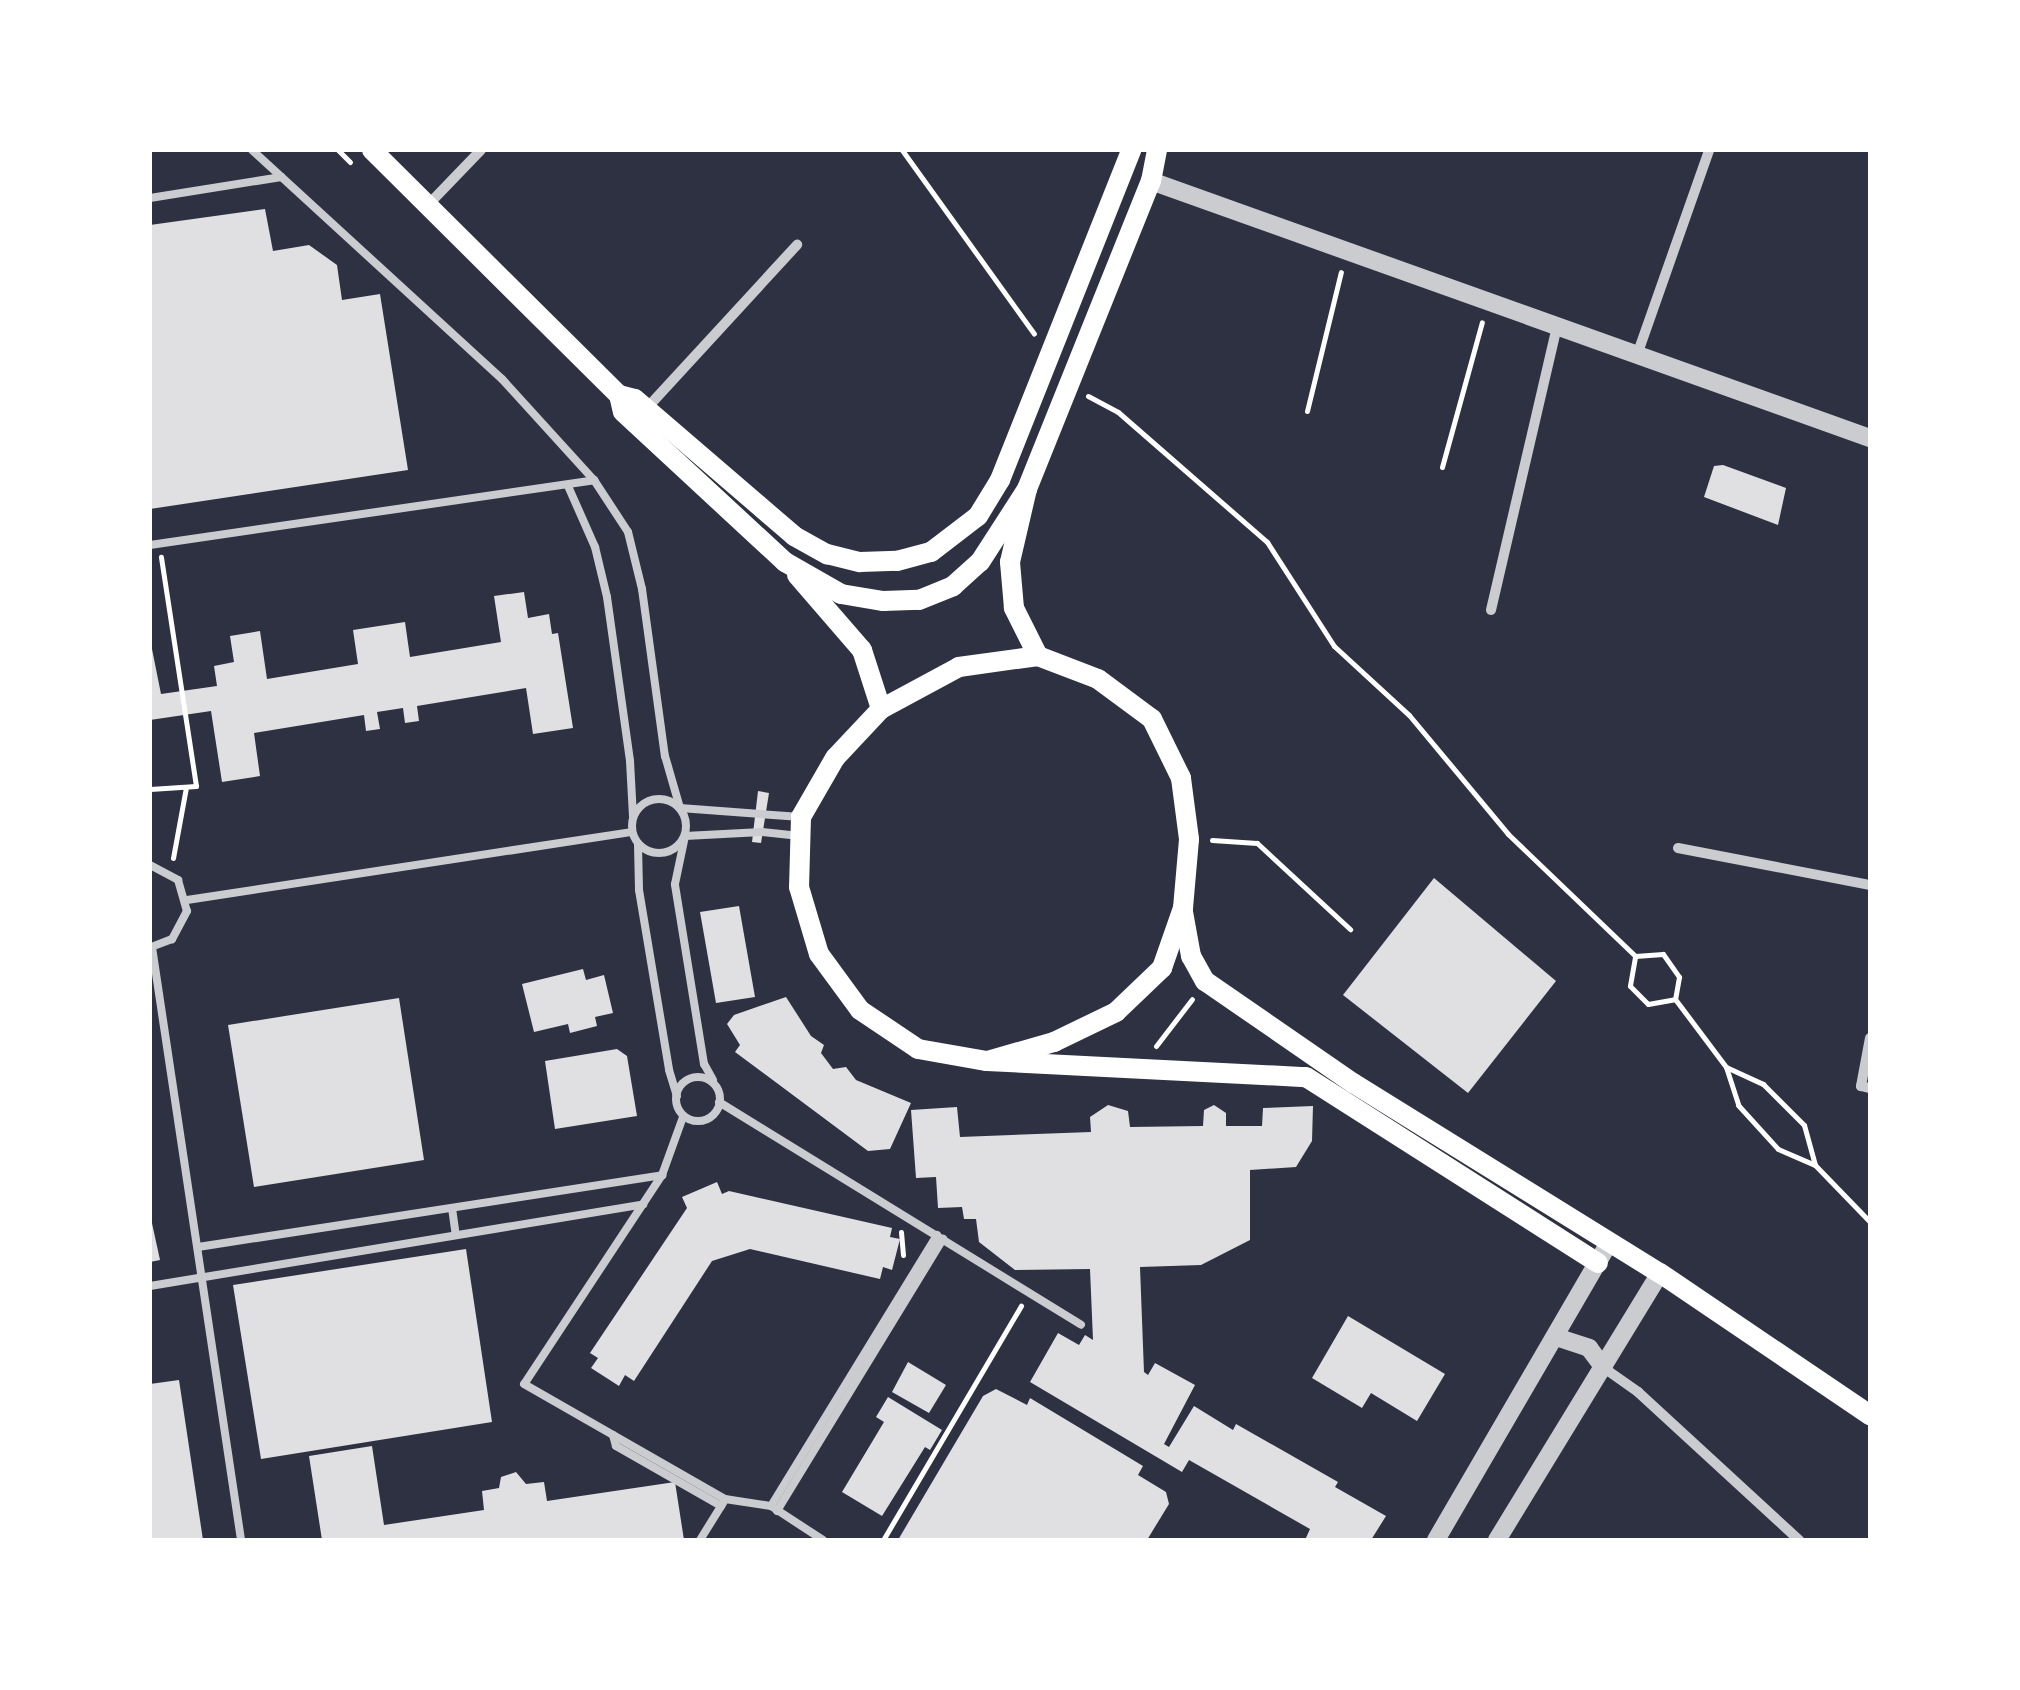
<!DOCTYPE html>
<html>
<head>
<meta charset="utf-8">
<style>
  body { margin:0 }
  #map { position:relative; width:2020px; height:1690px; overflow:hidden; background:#2d3142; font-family:"Playfair Display",serif }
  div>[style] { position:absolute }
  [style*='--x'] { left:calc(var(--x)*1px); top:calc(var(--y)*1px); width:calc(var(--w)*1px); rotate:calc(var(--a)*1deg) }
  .building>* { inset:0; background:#e0e0e3 }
  .path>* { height:5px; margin:-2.5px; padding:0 2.5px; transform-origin:2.5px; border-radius:2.5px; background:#fff }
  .service>* { height:8px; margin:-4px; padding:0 4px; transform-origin:4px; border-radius:4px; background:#caccd0 }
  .service>.ring { margin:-4px; padding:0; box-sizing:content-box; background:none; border:8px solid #caccd0; border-radius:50% }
  .minor>* { height:10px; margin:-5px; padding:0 5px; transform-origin:5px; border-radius:5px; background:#caccd0 }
  .tertiary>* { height:18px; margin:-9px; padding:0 9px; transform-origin:9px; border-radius:9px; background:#caccd0 }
  .secondary>* { height:20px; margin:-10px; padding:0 10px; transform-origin:10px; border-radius:10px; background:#fff }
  span { translate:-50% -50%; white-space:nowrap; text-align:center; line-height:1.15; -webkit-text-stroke:8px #fff; paint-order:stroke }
  .frame { position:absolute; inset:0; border:152px solid #fff; pointer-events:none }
</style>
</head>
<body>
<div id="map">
  <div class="building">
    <i style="clip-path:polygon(265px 209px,273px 251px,309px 245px,337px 265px,342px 300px,380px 294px,408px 470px,150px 509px,150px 225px)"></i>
    <i style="clip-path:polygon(1723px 465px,1786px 488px,1778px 525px,1704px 497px,1714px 466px)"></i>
    <i style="clip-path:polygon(524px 592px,528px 618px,549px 614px,552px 634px,558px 633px,573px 728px,533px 734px,526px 688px,417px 706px,419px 721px,405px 723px,403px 708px,377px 712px,380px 729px,366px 731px,364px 715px,254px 733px,260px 776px,222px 782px,211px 711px,150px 720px,150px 639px,161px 694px,217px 686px,214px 666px,234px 662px,230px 636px,260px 631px,267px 679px,358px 664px,353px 630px,405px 622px,410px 657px,501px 642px,494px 596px)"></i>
    <i style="clip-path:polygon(758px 791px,769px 793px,761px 843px,752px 842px)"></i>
    <i style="clip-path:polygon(1434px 878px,1556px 981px,1468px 1093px,1343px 995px)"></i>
    <i style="clip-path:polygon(739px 906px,755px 997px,716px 1003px,700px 912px)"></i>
    <i style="clip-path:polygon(583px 969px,586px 980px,604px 975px,613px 1013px,595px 1017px,597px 1026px,570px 1033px,568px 1024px,534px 1032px,522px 984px)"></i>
    <i style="clip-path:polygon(786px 997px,811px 1036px,824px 1045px,821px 1053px,833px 1069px,846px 1067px,856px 1080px,911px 1103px,890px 1149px,868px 1151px,735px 1052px,740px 1045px,727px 1024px,734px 1015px)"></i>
    <i style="clip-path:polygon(399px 998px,424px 1160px,254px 1187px,228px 1025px)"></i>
    <i style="clip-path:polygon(617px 1049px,627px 1056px,637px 1116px,555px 1129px,545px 1061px)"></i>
    <i style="clip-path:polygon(1108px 1105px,1128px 1111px,1130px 1127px,1203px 1126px,1204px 1110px,1214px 1105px,1226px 1113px,1226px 1126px,1262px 1126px,1263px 1108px,1313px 1106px,1312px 1141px,1296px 1167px,1250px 1170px,1250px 1240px,1201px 1265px,1140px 1267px,1144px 1372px,1148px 1375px,1155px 1363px,1195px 1385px,1164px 1444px,1169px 1447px,1194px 1406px,1233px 1430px,1236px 1424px,1338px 1482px,1335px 1487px,1386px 1516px,1371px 1540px,1305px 1540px,1310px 1529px,1189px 1460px,1182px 1472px,1030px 1382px,1058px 1333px,1079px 1345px,1085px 1335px,1093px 1340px,1090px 1269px,1015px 1270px,979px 1242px,976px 1219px,964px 1219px,962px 1207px,938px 1208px,936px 1177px,916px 1178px,911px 1110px,957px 1107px,960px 1137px,1091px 1132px,1090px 1117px)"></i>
    <i style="clip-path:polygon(717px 1182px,722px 1194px,729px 1191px,892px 1228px,890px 1237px,900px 1239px,892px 1270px,883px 1267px,880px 1279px,750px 1249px,712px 1261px,634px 1381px,625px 1375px,619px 1386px,591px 1368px,598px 1358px,590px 1353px,687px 1208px,682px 1197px)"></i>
    <i style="clip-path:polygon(150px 1214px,160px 1260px,150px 1262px)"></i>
    <i style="clip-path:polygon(466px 1249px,492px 1422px,261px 1459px,233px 1285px)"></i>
    <i style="clip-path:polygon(1348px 1316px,1445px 1374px,1417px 1421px,1371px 1393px,1362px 1408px,1312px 1378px)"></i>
    <i style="clip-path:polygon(908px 1362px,946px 1385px,929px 1413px,892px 1392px)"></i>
    <i style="clip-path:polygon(179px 1380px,203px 1540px,150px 1540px,150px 1384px)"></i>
    <i style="clip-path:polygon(996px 1389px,1027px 1405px,1030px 1398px,1143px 1466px,1138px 1475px,1166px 1492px,1169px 1504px,1147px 1540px,898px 1540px,983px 1396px)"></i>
    <i style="clip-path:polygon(888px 1397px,942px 1430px,930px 1450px,925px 1447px,882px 1516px,842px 1492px,884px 1422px,876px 1417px)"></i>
    <i style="clip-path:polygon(372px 1446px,384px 1525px,484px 1510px,482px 1491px,499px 1488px,501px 1477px,516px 1472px,526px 1484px,544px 1482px,547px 1501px,675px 1482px,684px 1540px,322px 1540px,309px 1456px)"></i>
  </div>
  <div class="path">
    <i style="--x:338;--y:150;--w:17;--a:45"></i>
    <i style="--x:902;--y:150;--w:226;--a:54.3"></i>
    <i style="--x:1088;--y:396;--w:34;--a:28"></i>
    <i style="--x:1118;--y:412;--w:198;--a:41.1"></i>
    <i style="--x:1267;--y:542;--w:124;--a:57.2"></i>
    <i style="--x:1334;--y:646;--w:102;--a:42.6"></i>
    <i style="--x:1409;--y:715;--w:155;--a:50.2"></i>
    <i style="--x:1508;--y:834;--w:176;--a:43.8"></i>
    <i style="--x:1635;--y:956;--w:28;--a:-4"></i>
    <i style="--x:1663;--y:954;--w:28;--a:55"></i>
    <i style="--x:1679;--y:977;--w:22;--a:100"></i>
    <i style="--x:1675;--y:999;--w:85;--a:53.1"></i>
    <i style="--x:1726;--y:1067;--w:41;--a:24.7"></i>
    <i style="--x:1763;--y:1084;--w:58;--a:45"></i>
    <i style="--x:1804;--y:1125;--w:41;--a:74.6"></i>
    <i style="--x:1815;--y:1165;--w:79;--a:46"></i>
    <i style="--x:1307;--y:411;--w:143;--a:-76.3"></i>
    <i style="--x:1442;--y:467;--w:150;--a:-74.6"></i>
    <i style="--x:150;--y:789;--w:46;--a:-3.7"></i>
    <i style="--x:196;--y:786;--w:232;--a:-98.7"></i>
    <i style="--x:1212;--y:840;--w:45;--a:3.8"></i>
    <i style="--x:1257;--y:843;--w:127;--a:42.8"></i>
    <i style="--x:173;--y:858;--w:72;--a:-79.6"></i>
    <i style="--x:1635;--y:957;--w:29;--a:100"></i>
    <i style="--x:1630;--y:986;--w:25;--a:45"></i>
    <i style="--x:1648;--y:1004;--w:27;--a:-10"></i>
    <i style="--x:1156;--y:1046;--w:59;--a:-52.5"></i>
    <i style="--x:1726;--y:1067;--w:40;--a:72"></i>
    <i style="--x:1738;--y:1105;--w:59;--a:47.7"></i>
    <i style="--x:1778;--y:1149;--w:40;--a:23.4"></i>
    <i style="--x:901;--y:1232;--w:23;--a:85"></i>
    <i style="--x:883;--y:1540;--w:272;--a:-59.5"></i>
  </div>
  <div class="service">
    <i style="--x:252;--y:150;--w:339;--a:42.5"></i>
    <i style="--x:502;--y:379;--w:137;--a:47.7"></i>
    <i style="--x:594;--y:480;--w:62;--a:56.8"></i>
    <i style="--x:628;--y:532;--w:59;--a:76.2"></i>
    <i style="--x:642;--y:589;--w:169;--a:82.2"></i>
    <i style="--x:665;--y:756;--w:54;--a:73.9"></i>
    <i style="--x:680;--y:808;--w:121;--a:4.3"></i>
    <i style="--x:150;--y:198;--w:133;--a:-9.1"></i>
    <i style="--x:568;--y:486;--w:67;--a:66.1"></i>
    <i style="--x:595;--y:547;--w:51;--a:76.5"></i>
    <i style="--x:607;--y:597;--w:166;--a:82"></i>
    <i style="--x:630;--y:761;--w:56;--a:86.9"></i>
    <i style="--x:150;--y:545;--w:449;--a:-8.3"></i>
    <i class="ring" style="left:632px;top:799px;width:46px;height:46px"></i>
    <i style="--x:638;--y:845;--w:45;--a:88.7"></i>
    <i style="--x:639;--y:890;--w:182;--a:80.5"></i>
    <i style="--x:669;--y:1070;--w:27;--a:73"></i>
    <i style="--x:150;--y:865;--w:32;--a:28"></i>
    <i style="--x:178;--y:880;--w:32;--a:74"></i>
    <i style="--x:187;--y:911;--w:32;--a:118"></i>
    <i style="--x:172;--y:939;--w:22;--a:159"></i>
    <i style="--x:187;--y:900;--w:449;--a:-8.7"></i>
    <i style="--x:152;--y:947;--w:600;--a:81.46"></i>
    <i class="ring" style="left:676px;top:1077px;width:36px;height:36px"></i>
    <i style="--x:713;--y:1080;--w:18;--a:-119"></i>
    <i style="--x:704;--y:1064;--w:182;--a:-99.2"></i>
    <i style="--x:675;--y:884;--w:49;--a:-78.2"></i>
    <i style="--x:685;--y:836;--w:77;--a:-3"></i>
    <i style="--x:762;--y:832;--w:38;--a:6"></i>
    <i style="--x:719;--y:1102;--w:425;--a:31.6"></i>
    <i style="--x:683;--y:1117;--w:62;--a:109.9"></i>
    <i style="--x:662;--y:1175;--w:250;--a:123.4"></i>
    <i style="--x:524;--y:1384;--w:232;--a:29.8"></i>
    <i style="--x:725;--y:1499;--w:47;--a:8.7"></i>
    <i style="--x:771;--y:1506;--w:62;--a:33.2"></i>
    <i style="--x:452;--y:1208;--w:27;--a:82"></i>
    <i style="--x:198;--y:1247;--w:470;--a:-8.8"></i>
    <i style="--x:150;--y:1286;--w:500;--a:-9.4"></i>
    <i style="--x:613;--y:1435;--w:11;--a:75"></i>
    <i style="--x:616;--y:1446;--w:121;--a:29.7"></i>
    <i style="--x:771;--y:1506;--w:318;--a:-58.5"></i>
    <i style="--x:777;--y:1511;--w:319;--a:-58.6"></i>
    <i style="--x:700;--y:1540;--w:44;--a:-58.1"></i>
  </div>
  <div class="minor">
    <i style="--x:428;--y:205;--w:76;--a:-46.1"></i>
    <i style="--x:1637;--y:355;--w:217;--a:-70.6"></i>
    <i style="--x:647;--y:408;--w:222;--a:-47.4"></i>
    <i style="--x:1491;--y:610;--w:292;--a:-76.9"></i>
    <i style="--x:1678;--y:848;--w:196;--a:10.9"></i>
    <i style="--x:1870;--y:1038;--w:49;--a:100.6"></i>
    <i style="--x:1861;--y:1086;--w:9;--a:13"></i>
    <i style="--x:1604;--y:1368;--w:42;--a:35.2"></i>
    <i style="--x:1638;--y:1392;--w:219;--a:42.6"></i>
  </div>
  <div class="tertiary">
    <i style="--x:1151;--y:181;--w:764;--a:19.67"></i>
    <i style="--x:1556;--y:1337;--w:35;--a:18"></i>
    <i style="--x:1589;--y:1348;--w:25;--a:53"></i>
    <i style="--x:1436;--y:1540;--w:344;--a:-59.8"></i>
    <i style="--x:1497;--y:1540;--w:313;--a:-58.6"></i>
  </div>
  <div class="secondary">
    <i style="--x:372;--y:150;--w:348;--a:44.8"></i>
    <i style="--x:619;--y:395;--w:16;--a:14"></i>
    <i style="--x:635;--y:399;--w:210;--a:40.7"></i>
    <i style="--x:794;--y:536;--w:38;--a:29"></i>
    <i style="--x:827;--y:554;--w:34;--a:14"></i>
    <i style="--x:860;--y:562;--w:37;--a:-2"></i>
    <i style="--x:897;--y:561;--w:35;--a:-15"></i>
    <i style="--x:931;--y:552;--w:59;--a:-37.5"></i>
    <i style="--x:978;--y:516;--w:42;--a:-58.6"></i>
    <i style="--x:1000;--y:480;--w:355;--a:-68.3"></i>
    <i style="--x:619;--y:395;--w:17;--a:77"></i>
    <i style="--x:623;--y:412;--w:221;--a:42.8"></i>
    <i style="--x:785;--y:562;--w:64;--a:29.7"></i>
    <i style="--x:841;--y:594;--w:43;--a:9.5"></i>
    <i style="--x:883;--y:601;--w:36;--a:-2"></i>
    <i style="--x:919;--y:600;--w:37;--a:-22"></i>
    <i style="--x:953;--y:586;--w:36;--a:-42"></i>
    <i style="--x:980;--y:562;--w:87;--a:-57.2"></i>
    <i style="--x:797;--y:575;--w:99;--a:49.1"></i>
    <i style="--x:862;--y:650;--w:62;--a:72.1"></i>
    <i style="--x:1038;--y:656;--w:54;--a:-116.6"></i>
    <i style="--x:1014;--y:608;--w:46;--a:-95"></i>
    <i style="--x:1010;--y:562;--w:75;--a:-76.9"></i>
    <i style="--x:1027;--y:489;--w:332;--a:-68.1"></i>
    <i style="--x:1151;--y:181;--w:32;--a:-79"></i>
    <i style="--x:1183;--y:912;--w:45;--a:79.7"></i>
    <i style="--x:1191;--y:956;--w:29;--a:61"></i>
    <i style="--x:1205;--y:981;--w:180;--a:34.6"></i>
    <i style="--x:1353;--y:1083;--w:361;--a:31.8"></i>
    <i style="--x:1660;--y:1273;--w:254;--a:34.1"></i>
    <i style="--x:987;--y:1061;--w:70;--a:-15.8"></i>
    <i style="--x:1054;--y:1042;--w:69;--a:-25.8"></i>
    <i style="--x:1116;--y:1012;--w:64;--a:-43.7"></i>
    <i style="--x:1162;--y:968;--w:64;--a:-70.7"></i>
    <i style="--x:1183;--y:908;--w:69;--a:-85"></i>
    <i style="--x:1189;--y:839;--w:62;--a:-97.5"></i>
    <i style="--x:1181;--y:778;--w:66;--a:-116.2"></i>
    <i style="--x:1152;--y:719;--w:67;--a:-143.5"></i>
    <i style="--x:1098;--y:679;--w:64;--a:-159"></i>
    <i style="--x:1038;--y:656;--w:80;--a:172.1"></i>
    <i style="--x:959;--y:667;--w:89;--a:151.7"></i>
    <i style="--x:881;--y:709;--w:67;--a:133.2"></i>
    <i style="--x:835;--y:758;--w:68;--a:120"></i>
    <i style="--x:801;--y:817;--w:70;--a:91.6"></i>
    <i style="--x:799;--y:887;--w:70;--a:73.4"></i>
    <i style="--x:819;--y:954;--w:69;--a:53.8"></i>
    <i style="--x:860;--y:1010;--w:70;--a:33.9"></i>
    <i style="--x:918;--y:1049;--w:70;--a:9.9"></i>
    <i style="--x:987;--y:1061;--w:319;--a:2.9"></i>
    <i style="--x:1306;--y:1077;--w:346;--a:32.5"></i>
  </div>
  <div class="frame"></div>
</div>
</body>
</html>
